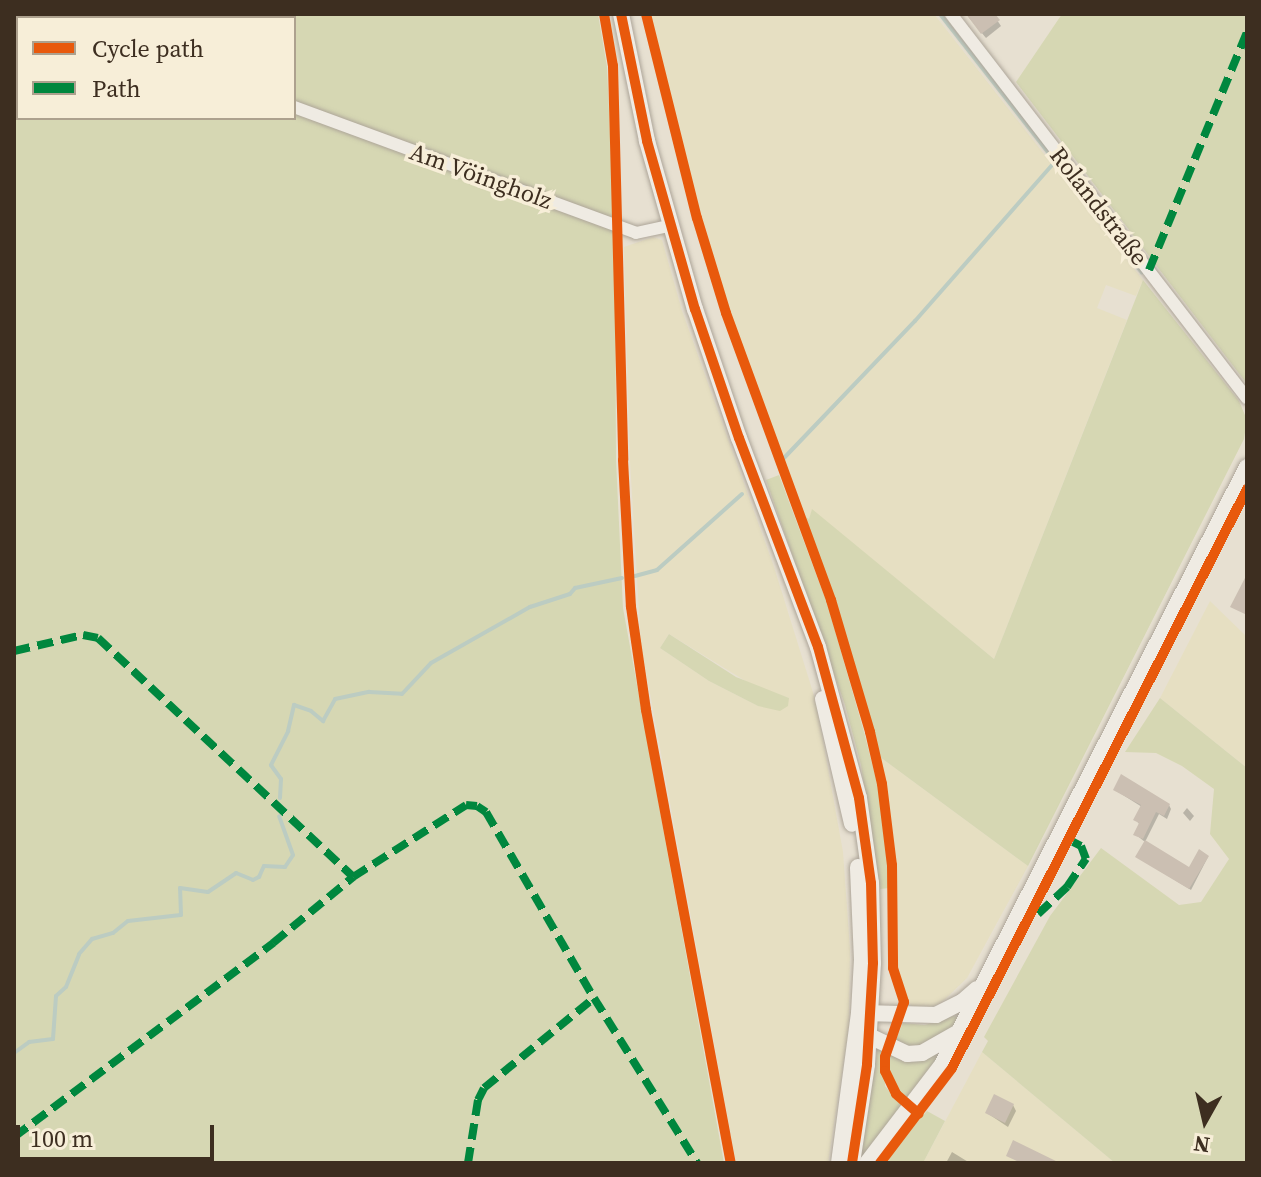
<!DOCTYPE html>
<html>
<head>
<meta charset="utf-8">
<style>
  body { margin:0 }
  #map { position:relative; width:1261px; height:1177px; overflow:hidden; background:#e7e0d1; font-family:"Source Serif 4",serif }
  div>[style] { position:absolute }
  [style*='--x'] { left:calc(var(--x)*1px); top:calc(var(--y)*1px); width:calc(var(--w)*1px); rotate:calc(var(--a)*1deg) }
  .farmland>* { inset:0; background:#e6dfc2 }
  .green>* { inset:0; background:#d6d7b3 }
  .shadow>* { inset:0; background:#0003 }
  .stream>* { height:4px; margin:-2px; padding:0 2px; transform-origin:2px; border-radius:2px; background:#bcccc2 }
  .building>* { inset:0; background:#cbbfb2 }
  .roads { filter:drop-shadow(0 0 2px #ada599) drop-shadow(0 0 2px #ada599) }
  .minor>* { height:12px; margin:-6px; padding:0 6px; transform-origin:6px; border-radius:6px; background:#efebe3 }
  .secondary>* { height:16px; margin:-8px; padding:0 8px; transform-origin:8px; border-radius:8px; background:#efebe3 }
  .quiet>* { height:8px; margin-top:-4px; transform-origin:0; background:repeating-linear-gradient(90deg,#00873e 0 16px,transparent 0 24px) }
  .cycleway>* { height:10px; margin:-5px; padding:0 5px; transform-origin:5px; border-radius:5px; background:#e8590c }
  span { translate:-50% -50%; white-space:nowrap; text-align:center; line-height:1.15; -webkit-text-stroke:7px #f7eed8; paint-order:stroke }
  .street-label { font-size:24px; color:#3d2e20 }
  .frame { position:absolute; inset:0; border:16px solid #3d2e20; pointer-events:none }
  .legend { position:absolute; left:16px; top:16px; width:280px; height:104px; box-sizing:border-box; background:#f7eed8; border:2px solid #ada18e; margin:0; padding:10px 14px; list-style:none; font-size:24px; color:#3d2e20 }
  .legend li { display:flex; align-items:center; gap:16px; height:40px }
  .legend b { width:40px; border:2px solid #ada18e }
  .north { position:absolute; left:1165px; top:1081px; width:80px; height:80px; -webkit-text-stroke:6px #f7eed8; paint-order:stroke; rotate:188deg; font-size:22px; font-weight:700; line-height:32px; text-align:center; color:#3d2e20 }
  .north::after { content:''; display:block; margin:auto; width:28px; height:36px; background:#3d2e20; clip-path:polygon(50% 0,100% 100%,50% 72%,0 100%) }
  .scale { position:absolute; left:16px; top:1125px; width:198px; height:36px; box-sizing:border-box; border:4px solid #3d2e20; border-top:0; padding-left:10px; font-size:24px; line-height:28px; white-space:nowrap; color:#3d2e20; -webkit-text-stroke:6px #f7eed8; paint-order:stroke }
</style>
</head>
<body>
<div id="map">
  <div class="farmland">
    <i style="clip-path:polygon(648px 14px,934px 14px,1143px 280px,1136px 296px,1106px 285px,1097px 308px,1127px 320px,994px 659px,812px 510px,809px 520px,802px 515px,716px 273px)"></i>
    <i style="clip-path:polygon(evenodd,653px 237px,662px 240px,682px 311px,774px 567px,816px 702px,843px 852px,850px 949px,849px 1026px,828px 1163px,736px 1163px,641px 644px,630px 461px,624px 247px,653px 237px,669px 634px,752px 685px,789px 698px,758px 706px,709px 681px,660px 648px,669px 634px)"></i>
    <i style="clip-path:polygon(1210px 601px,1247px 637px,1247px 768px,1160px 698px)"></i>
    <i style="clip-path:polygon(880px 757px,1028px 866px,967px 978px,940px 1004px,926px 1008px,913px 1007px,908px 1002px,897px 968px,895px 862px)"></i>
    <i style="clip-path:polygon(982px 1052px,1115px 1163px,923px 1163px)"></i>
  </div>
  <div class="green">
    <i style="clip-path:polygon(evenodd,14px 14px,598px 14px,607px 67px,615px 247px,616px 460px,623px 608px,724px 1163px,14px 1163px,14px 14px,18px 18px,294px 18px,294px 118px,18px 118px,18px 18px)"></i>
    <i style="clip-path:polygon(1062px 14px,1247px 14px,1247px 384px,1016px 82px)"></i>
    <i style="clip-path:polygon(1143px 280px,1239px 401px,1247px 420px,1244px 439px,1028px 866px,880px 757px,834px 599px,802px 515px,809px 519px,812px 509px,994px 659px)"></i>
    <i style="clip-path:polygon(779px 475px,828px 606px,864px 732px,880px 795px,890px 888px,880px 889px,861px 765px,845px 705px,766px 480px)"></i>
    <i style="clip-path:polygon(669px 634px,736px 677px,789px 698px,788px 706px,780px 711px,758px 706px,709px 681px,660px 648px)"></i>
    <i style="clip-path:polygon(1160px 698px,1247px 768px,1247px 1163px,1115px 1163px,982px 1052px,988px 1041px,984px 1037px,1050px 916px,1101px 848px,1179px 905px,1201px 902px,1229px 859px,1210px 834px,1214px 789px,1182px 766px,1156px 753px,1125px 752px)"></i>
    <i style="clip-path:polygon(953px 1016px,958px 1017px,955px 1026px,927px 1044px,911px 1047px,894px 1044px,903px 1023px,925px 1025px)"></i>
    <i style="clip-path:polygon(880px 1049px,884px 1052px,885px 1086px,902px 1107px,860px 1159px,877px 1050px)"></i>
    <i style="clip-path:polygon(943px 1050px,907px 1101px,895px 1091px,888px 1076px,889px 1054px,896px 1057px)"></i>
    <i style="clip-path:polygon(927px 1111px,945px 1121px,923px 1163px,887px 1163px,899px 1141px)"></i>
  </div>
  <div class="shadow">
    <i style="clip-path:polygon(966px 14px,993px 14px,1001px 26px,986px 38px)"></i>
    <i style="clip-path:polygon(1115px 790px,1169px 805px,1171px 809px,1167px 819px,1159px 814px,1145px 842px,1135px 834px,1140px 825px,1136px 820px,1142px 807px)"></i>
    <i style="clip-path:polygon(1187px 808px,1194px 816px,1190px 821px,1183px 813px)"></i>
    <i style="clip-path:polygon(1208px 857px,1191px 890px,1139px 858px,1190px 869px)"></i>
    <i style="clip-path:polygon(1013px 1105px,1016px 1111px,1008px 1127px,987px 1113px)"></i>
    <i style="clip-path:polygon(952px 1152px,970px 1163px,946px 1163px)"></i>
  </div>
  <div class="stream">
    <i style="--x:940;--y:14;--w:328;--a:52"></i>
    <i style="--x:784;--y:458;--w:190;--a:-46.3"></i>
    <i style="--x:915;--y:321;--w:210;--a:-48.7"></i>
    <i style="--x:635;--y:576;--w:23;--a:-15"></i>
    <i style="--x:657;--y:570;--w:114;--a:-41.8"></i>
    <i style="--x:280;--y:798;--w:19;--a:-87"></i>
    <i style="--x:281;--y:779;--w:17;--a:-126"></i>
    <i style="--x:271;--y:765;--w:38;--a:-63"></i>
    <i style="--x:288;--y:731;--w:27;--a:-77"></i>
    <i style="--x:294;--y:705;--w:18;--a:19"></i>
    <i style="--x:311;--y:711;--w:16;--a:40"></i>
    <i style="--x:323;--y:721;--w:25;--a:-61"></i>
    <i style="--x:335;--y:699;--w:35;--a:-12"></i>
    <i style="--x:369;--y:692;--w:33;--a:3"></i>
    <i style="--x:402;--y:694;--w:42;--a:-46.9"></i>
    <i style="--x:431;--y:663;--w:114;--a:-29.5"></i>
    <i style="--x:530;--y:607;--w:42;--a:-18"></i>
    <i style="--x:570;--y:594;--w:8;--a:-50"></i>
    <i style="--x:575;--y:588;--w:48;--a:-12"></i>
    <i style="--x:14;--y:1053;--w:19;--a:-36"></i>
    <i style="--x:29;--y:1042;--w:24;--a:-7"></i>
    <i style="--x:53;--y:1039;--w:43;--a:-86"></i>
    <i style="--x:56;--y:996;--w:13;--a:-42"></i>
    <i style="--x:66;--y:987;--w:35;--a:-68"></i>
    <i style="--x:79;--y:954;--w:20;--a:-49"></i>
    <i style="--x:92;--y:939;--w:22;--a:-16"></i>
    <i style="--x:113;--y:933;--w:19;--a:-39"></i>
    <i style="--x:128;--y:921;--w:53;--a:-6.5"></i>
    <i style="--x:181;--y:915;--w:27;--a:-92"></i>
    <i style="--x:180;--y:888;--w:28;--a:8"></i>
    <i style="--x:208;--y:892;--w:34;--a:-34"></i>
    <i style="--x:236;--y:873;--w:18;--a:22"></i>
    <i style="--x:253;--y:880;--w:7;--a:-27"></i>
    <i style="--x:259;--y:877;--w:12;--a:-66"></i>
    <i style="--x:264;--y:866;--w:21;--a:3"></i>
    <i style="--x:285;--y:867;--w:14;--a:-56"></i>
    <i style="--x:293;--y:855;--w:41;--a:-109.7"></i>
  </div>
  <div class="building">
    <i style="clip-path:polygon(966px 14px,995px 14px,1000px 20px,981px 34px)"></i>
    <i style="clip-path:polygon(1247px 574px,1247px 615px,1230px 607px)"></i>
    <i style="clip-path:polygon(1121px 774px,1170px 804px,1164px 816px,1156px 812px,1143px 839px,1133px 835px,1139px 823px,1133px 820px,1141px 805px,1113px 790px)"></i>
    <i style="clip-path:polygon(1145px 840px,1189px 867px,1199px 849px,1209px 856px,1189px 889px,1135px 857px)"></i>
    <i style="clip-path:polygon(994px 1094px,1014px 1104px,1005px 1123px,985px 1113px)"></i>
    <i style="clip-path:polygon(1013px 1140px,1060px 1163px,1021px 1163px,1006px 1156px)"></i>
  </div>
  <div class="roads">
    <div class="minor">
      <i style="--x:37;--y:14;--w:14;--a:17"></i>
      <i style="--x:951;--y:14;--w:485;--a:52.4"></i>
      <i style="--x:294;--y:107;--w:364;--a:20.2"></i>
      <i style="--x:636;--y:233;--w:35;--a:-12"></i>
    </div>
    <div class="secondary">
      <i style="--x:621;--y:14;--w:130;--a:78.4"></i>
      <i style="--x:647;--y:141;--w:175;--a:74.1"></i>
      <i style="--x:695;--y:309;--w:136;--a:71.2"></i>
      <i style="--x:739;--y:438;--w:223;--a:69.3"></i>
      <i style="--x:818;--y:647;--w:156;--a:74.8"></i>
      <i style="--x:859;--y:798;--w:86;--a:82"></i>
      <i style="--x:871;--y:883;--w:80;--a:88.6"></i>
      <i style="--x:873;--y:963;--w:102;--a:93.4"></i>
      <i style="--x:867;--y:1065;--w:99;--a:98.7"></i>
      <i style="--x:823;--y:699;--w:128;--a:76.9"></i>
      <i style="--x:864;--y:1013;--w:72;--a:1.6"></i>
      <i style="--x:936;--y:1015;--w:29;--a:-27"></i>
      <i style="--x:962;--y:1002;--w:20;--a:-41"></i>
      <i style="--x:863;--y:1033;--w:49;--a:25.5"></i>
      <i style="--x:907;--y:1054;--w:15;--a:-4"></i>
      <i style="--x:922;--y:1053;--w:40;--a:-29.7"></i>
      <i style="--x:839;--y:1163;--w:151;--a:-82.4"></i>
      <i style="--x:859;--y:1013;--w:53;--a:-86.8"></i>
      <i style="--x:862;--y:960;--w:93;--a:-92.5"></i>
      <i style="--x:867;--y:1163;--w:123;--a:-52.6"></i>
      <i style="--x:942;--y:1065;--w:671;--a:-62.98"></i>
    </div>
  </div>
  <div class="quiet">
    <i style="--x:1149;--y:270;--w:257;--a:-67.6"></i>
    <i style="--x:14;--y:651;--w:71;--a:-13.1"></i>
    <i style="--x:83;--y:635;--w:15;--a:11"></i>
    <i style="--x:98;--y:638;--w:349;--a:43.1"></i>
    <i style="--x:1038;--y:914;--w:40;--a:-43"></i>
    <i style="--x:1067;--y:887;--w:34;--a:-56"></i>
    <i style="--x:1086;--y:859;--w:14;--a:-111"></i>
    <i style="--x:1081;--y:846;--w:9;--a:-153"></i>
    <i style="--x:14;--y:1137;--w:324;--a:-36.8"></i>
    <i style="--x:273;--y:943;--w:104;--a:-39.5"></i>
    <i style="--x:353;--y:877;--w:134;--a:-32.5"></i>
    <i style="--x:466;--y:805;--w:11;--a:5"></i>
    <i style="--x:477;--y:806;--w:11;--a:34"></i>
    <i style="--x:486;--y:812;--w:215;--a:59.9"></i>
    <i style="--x:594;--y:998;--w:195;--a:58"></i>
    <i style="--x:468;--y:1163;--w:64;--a:-81"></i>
    <i style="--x:478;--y:1100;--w:13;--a:-63"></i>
    <i style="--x:484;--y:1088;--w:142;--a:-39.3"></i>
  </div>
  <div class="cycleway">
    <i style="--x:604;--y:14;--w:53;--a:80.2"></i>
    <i style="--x:613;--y:66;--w:394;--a:88.5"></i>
    <i style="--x:623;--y:460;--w:147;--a:86.9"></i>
    <i style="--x:631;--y:607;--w:104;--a:81.7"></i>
    <i style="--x:646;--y:710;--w:461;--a:79.4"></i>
    <i style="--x:621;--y:14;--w:130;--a:78.4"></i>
    <i style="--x:647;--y:141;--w:175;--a:74.1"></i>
    <i style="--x:695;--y:309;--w:136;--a:71.2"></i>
    <i style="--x:739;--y:438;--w:223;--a:69.3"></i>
    <i style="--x:818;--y:647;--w:156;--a:74.8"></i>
    <i style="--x:859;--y:798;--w:86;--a:82"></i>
    <i style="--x:871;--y:883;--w:80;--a:88.6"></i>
    <i style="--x:873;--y:963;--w:102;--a:93.4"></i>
    <i style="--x:867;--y:1065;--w:99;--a:98.7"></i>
    <i style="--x:646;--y:14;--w:210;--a:76"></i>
    <i style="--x:697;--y:218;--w:99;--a:73"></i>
    <i style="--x:726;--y:313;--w:306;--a:69.9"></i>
    <i style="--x:831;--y:600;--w:138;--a:73.5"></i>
    <i style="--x:870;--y:732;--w:53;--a:77"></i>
    <i style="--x:882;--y:784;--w:82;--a:83"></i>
    <i style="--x:892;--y:865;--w:103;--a:89.4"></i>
    <i style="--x:893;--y:968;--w:36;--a:72"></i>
    <i style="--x:904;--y:1002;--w:58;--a:109.1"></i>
    <i style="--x:885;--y:1057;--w:14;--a:90"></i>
    <i style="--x:885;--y:1071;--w:25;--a:64"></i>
    <i style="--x:896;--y:1094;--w:30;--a:41"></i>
    <i style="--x:880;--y:1163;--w:119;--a:-52.8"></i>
    <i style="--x:952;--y:1068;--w:650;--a:-63"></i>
  </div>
  <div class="street-label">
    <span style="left:481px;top:176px;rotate:20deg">Am Vöingholz</span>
    <span style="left:1099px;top:206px;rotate:52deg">Rolandstraße</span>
  </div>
  <div class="frame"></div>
  <ul class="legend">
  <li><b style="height:10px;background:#e8590c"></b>Cycle path</li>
  <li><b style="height:10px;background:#00873e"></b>Path</li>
  </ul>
  <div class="north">N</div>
  <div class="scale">100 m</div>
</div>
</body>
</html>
